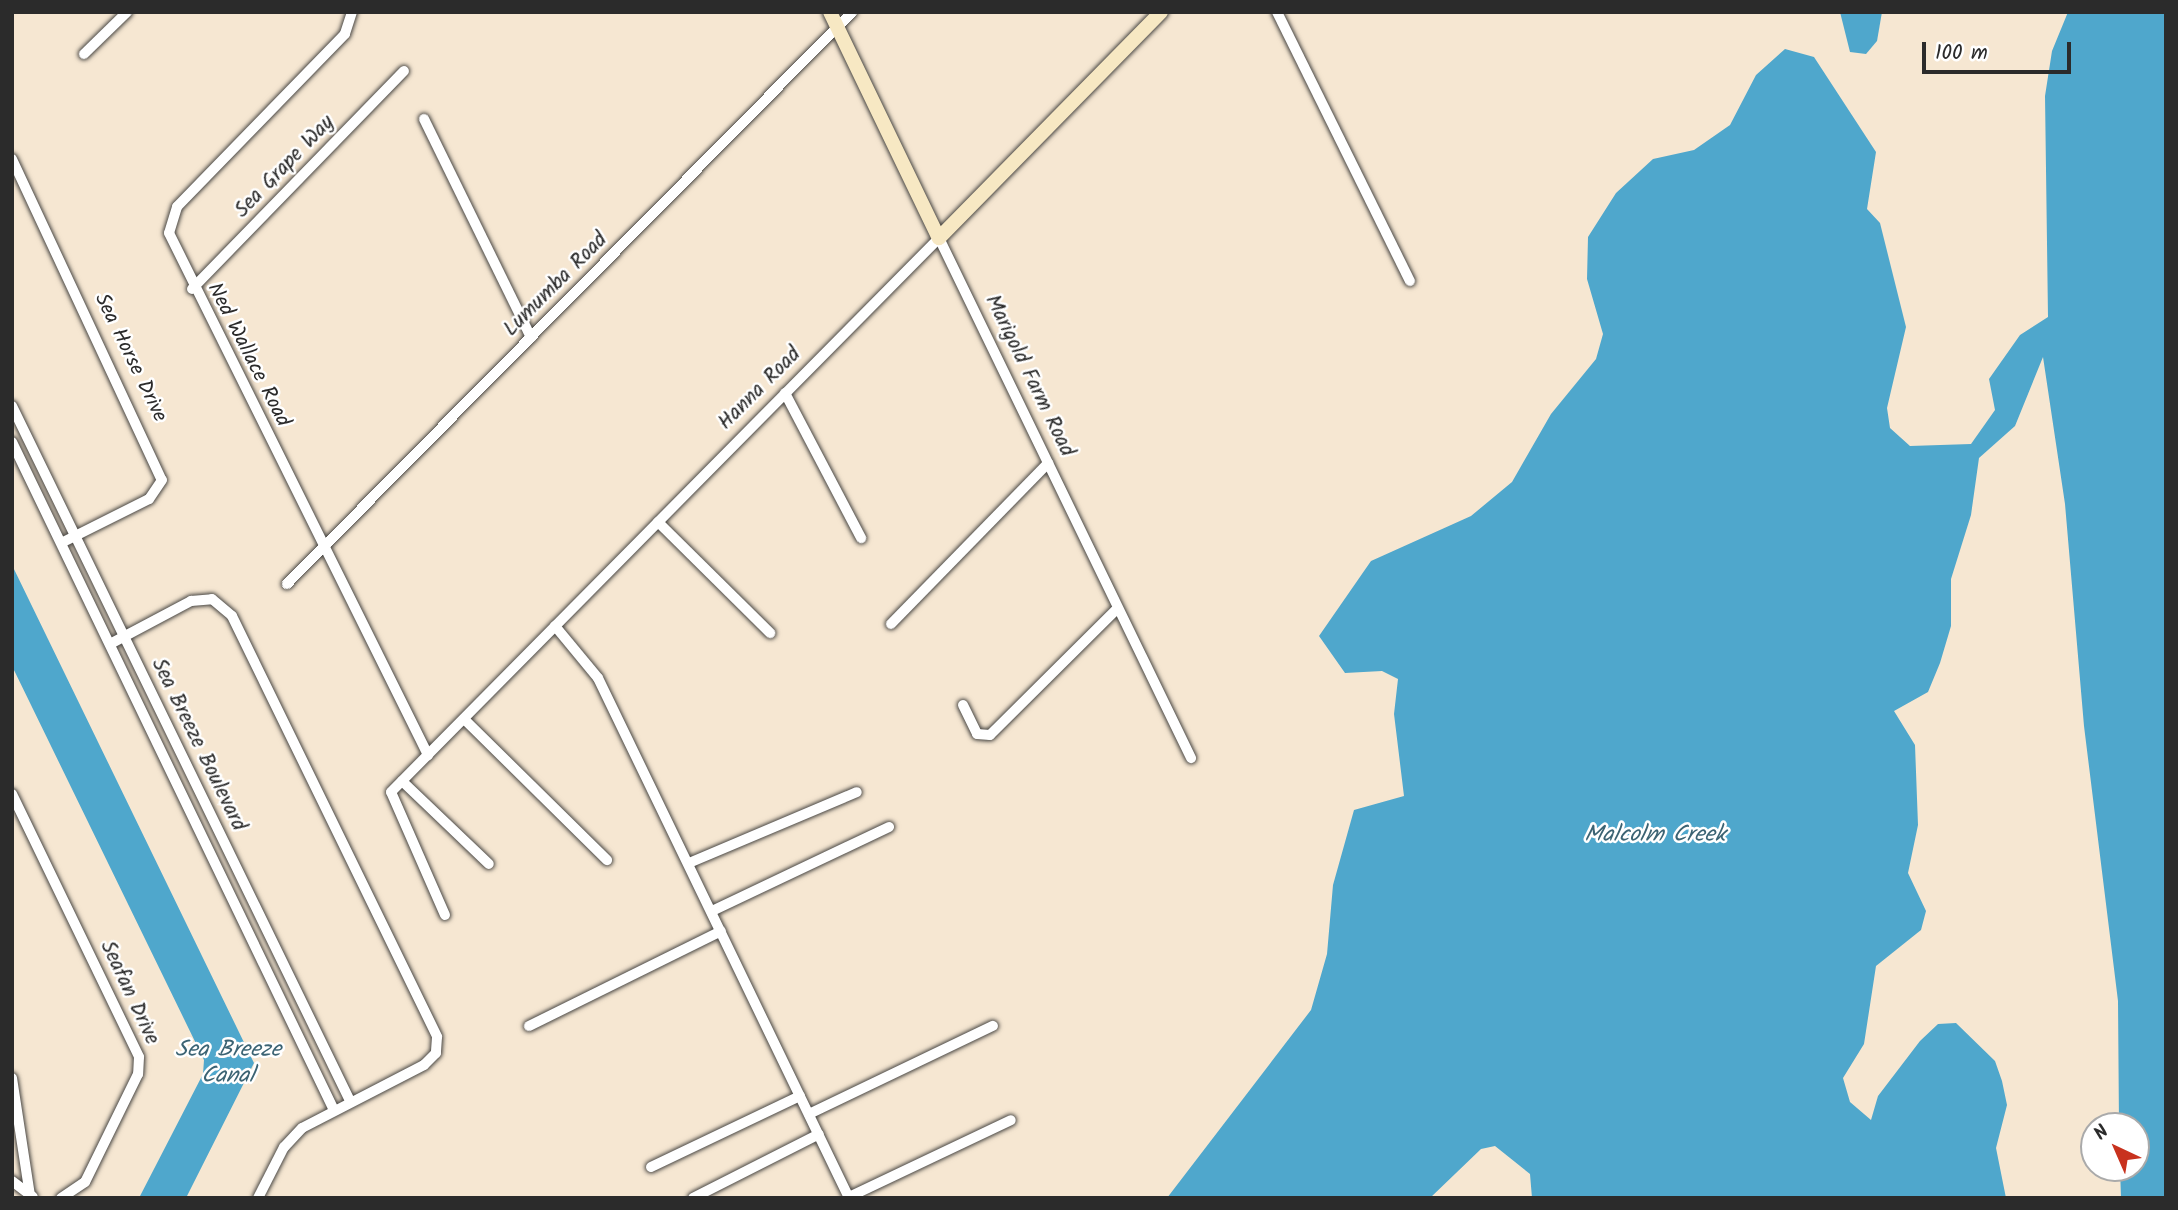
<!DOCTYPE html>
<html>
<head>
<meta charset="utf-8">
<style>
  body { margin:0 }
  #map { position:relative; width:2178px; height:1210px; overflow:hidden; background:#f6e7d2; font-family:Kalam,sans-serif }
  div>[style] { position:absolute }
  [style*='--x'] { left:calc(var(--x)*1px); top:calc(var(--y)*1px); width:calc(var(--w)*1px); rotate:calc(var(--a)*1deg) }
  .water>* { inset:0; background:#4fa7cc }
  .roads { filter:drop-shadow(0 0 2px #494744) drop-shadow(0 0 2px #494744) }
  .street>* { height:10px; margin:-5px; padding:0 5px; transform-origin:5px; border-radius:5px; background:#fff }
  .secondary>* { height:14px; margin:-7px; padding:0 7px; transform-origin:7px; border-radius:7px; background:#f7e8c3 }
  span { translate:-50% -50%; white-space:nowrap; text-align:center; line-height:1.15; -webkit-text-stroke:5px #fff; paint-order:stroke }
  .street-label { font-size:21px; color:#2b2b2b }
  .water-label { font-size:23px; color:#3b6373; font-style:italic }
  .frame { position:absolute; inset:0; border:14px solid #2b2b2b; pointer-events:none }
  .north { position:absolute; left:2080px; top:1112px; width:70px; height:70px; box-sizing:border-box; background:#fff; border:2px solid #aaa; border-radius:50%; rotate:316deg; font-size:19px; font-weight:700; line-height:28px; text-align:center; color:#2b2b2b }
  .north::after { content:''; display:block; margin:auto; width:24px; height:32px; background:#c8321e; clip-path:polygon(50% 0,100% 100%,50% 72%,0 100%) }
  .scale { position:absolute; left:1922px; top:42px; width:149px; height:32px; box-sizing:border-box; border:4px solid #2b2b2b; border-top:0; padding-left:9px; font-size:21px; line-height:24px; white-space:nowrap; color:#2b2b2b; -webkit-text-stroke:5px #fff; paint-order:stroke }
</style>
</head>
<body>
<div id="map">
  <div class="water">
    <i style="clip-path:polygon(1840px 12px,1882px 12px,1877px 41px,1866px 54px,1850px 52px)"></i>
    <i style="clip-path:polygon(2068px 12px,2166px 12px,2166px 1198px,2121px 1198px,2120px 1168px,2136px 1168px,2136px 1126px,2119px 1126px,2118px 1001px,2084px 726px,2065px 504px,2043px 357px,2015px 426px,1979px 458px,1971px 515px,1951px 579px,1951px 626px,1940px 663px,1928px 692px,1894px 711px,1915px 745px,1918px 825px,1908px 873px,1926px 911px,1921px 930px,1876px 966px,1864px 1044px,1843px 1078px,1850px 1102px,1871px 1120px,1878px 1096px,1920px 1041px,1938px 1024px,1956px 1023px,1995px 1061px,2002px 1081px,2007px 1105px,1996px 1148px,2006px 1198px,1532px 1198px,1530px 1174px,1495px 1146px,1481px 1149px,1430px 1198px,1167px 1198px,1311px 1010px,1327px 954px,1333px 885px,1354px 810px,1404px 796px,1394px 714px,1398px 679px,1382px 671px,1345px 673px,1319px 636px,1371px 561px,1471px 516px,1512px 482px,1551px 414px,1596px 359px,1603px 334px,1587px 279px,1588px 237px,1616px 193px,1653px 159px,1694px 150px,1730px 125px,1756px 75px,1785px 49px,1814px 57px,1876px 152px,1867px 209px,1880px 223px,1906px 327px,1887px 408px,1890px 428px,1910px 446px,1971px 444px,1995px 410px,1989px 379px,2020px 335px,2048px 317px,2045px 96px,2052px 51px)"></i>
    <i style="clip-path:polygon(12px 565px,254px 1063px,186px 1198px,139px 1198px,203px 1074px,204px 1060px,12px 666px)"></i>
  </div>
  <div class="roads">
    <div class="street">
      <i style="--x:352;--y:12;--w:23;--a:108"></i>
      <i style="--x:345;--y:34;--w:241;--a:134.2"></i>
      <i style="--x:177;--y:207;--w:27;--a:107"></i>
      <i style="--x:169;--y:233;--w:583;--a:63.61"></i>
      <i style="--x:1277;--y:12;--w:300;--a:63.7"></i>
      <i style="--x:84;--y:54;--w:60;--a:-44.3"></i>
      <i style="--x:424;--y:119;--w:243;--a:63.9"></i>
      <i style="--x:12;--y:159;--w:354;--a:65"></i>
      <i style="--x:162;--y:480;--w:23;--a:124"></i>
      <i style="--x:149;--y:499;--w:98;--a:153.4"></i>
      <i style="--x:192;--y:289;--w:304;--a:-45.8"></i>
      <i style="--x:785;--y:393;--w:164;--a:62.3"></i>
      <i style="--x:12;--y:406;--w:773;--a:64.06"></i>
      <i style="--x:12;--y:442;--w:739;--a:64.27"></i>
      <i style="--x:658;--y:522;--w:158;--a:44.7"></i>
      <i style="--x:287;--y:584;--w:804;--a:-45.35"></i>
      <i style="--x:891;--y:624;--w:225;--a:-45.7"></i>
      <i style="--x:555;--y:626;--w:67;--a:50.4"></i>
      <i style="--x:598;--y:678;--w:577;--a:64.23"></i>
      <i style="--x:110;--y:644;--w:92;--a:-28"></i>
      <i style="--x:191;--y:601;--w:21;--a:-5"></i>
      <i style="--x:212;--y:599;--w:26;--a:40"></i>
      <i style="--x:232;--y:616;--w:468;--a:64"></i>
      <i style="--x:437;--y:1037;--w:16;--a:94"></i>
      <i style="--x:436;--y:1053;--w:17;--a:135"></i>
      <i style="--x:424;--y:1065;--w:137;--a:152.7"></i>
      <i style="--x:302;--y:1128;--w:26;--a:133"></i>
      <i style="--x:284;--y:1147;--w:57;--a:117"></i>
      <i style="--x:963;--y:705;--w:32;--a:64"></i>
      <i style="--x:977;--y:734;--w:13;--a:4"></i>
      <i style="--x:990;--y:735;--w:180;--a:-44.8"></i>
      <i style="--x:464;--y:719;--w:201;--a:44.6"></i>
      <i style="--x:402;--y:781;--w:120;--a:43.7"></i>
      <i style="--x:12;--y:794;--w:292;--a:64.2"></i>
      <i style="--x:139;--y:1057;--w:17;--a:93"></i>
      <i style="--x:138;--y:1074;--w:120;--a:116.1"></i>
      <i style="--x:85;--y:1182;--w:29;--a:146"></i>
      <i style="--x:689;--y:863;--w:182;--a:-22.9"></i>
      <i style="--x:712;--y:911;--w:196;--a:-25.4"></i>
      <i style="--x:445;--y:915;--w:134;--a:-113.7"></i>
      <i style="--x:391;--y:792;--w:779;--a:-45.31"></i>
      <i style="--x:939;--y:238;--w:578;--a:64.14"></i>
      <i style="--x:529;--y:1026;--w:214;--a:-26.3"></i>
      <i style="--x:12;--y:1078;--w:119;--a:81.3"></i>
      <i style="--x:809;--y:1114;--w:204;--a:-25.6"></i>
      <i style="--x:651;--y:1167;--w:165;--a:-25.5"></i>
      <i style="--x:12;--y:1181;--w:26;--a:37"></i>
      <i style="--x:849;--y:1197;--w:179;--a:-25.4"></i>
      <i style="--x:693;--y:1198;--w:141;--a:-26.9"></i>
    </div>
    <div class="secondary">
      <i style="--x:830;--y:12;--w:251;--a:64.3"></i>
      <i style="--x:939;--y:238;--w:317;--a:-45.5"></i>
    </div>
  </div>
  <div class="street-label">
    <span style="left:285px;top:167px;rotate:-46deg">Sea Grape Way</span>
    <span style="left:556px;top:285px;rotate:-45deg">Lumumba Road</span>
    <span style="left:248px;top:355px;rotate:63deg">Ned Wallace Road</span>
    <span style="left:130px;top:358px;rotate:64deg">Sea Horse Drive</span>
    <span style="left:1029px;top:376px;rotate:64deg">Marigold Farm Road</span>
    <span style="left:760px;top:389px;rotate:-45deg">Hanna Road</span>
    <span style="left:198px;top:745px;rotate:64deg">Sea Breeze Boulevard</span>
    <span style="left:129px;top:993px;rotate:65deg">Seafan Drive</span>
  </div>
  <div class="water-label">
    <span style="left:1655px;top:835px">Malcolm Creek</span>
    <span style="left:228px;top:1063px">Sea Breeze<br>Canal</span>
  </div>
  <div class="frame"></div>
  <div class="north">N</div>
  <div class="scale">100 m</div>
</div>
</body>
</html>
